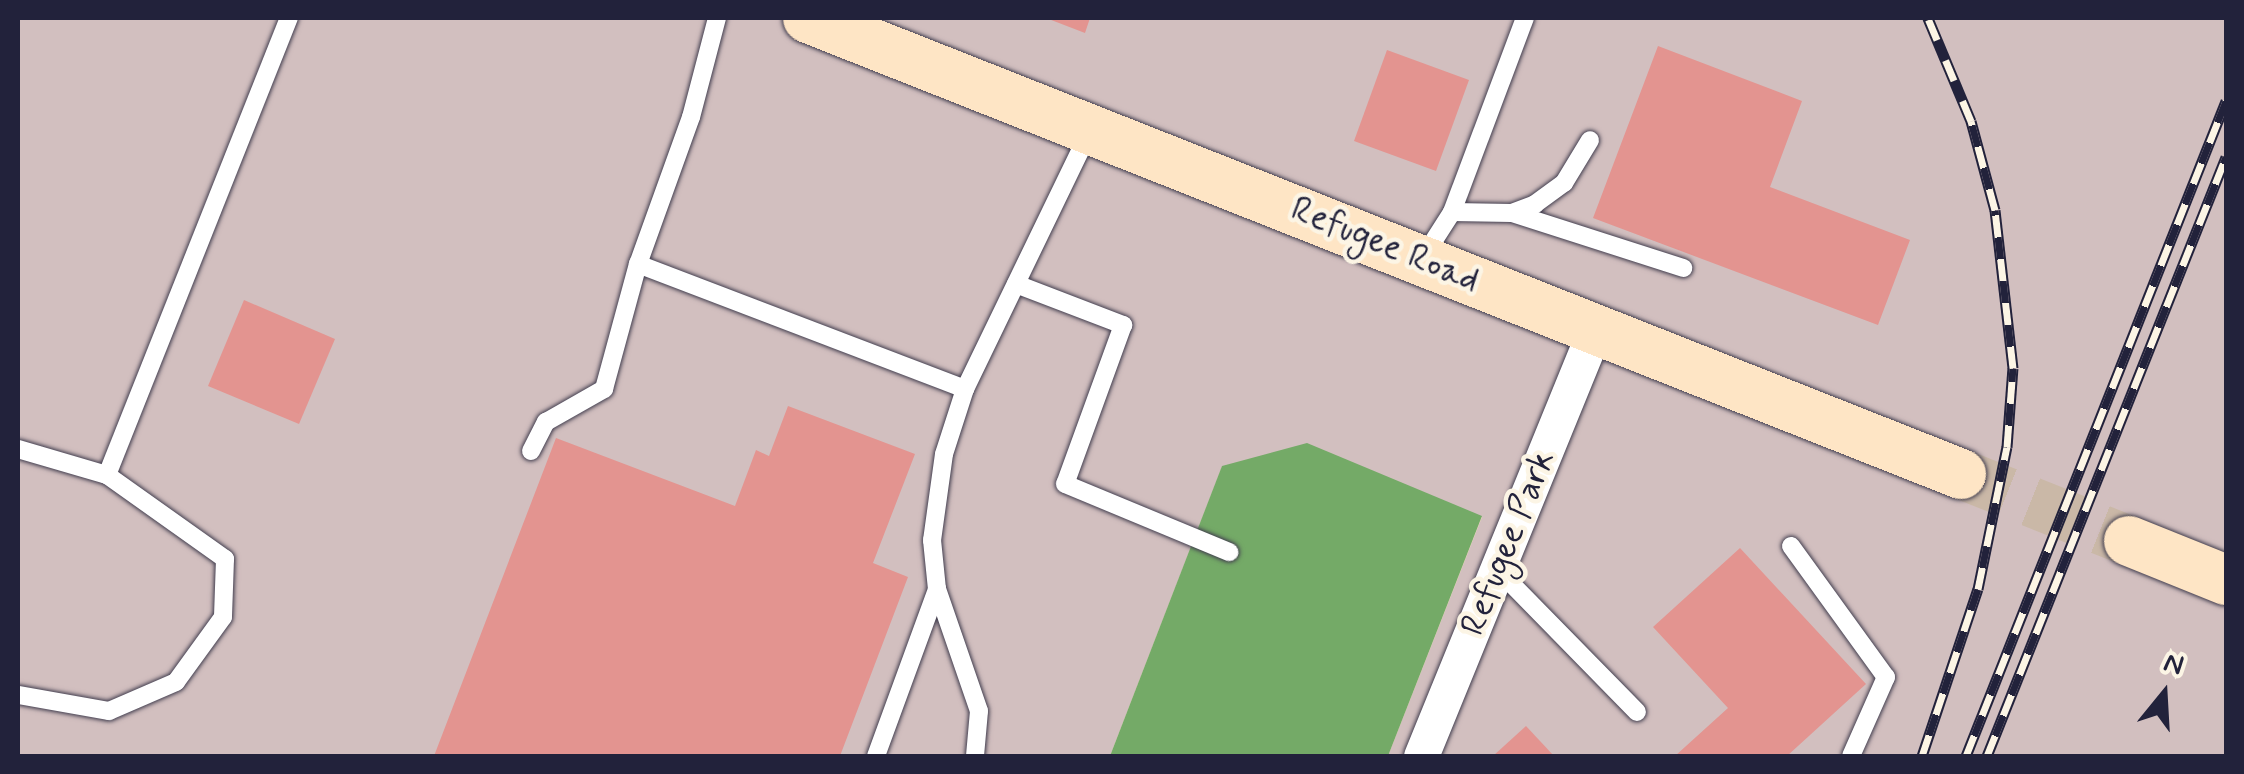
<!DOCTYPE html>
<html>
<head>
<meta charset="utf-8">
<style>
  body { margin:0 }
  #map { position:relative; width:2244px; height:774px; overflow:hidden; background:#f4dec2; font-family:Mynerve,sans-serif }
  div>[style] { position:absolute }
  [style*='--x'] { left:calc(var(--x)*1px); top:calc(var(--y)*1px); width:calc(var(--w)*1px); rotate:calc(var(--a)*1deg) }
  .industrial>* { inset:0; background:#d2bfbf }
  .forest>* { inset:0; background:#74aa67 }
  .building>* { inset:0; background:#e39490 }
  .secondary-tunnel>* { height:50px; margin-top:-25px; transform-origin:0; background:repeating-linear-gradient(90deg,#cab8a7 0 50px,transparent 0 75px) }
  .roads { filter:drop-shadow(0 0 2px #423e4f) drop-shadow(0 0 2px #423e4f) }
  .service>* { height:18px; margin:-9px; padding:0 9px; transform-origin:9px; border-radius:9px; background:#fff }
  .minor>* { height:35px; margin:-17.5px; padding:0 17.5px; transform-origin:17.5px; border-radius:17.5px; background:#fff }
  .secondary>* { height:50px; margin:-25px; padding:0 25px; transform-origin:25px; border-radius:25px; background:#fee5c5 }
  .rail>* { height:11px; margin-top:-5.5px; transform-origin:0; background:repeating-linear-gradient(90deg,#fcf5e5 0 22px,#22223b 0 44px); box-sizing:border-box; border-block:2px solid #22223b }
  span { translate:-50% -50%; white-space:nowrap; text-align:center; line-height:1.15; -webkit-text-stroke:9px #fcf5e5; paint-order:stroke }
  .street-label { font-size:35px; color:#22223b }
  .frame { position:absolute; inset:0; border:20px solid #22223b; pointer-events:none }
  .north { position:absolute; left:2114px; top:644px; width:100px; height:100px; -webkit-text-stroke:8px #fcf5e5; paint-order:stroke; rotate:18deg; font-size:28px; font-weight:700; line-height:40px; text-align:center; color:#22223b }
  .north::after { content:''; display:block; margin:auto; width:35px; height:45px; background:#22223b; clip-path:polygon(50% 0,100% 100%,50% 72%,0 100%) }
</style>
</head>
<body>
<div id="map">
  <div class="industrial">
    <i style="clip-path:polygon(18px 18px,2226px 18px,2226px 756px,1388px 756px,1482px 517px,1222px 467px,1110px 756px,18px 756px)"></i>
  </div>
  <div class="forest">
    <i style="clip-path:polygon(1307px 443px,1482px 516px,1388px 756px,1110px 756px,1222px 466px)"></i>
  </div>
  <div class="building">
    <i style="clip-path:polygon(1046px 18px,1090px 18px,1085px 33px)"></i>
    <i style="clip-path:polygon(1658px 46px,1802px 101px,1770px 187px,1910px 240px,1878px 325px,1593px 218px)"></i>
    <i style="clip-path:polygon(1387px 50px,1469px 80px,1436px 171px,1354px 141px)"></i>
    <i style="clip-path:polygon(244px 300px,335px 339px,299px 424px,208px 386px)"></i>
    <i style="clip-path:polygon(788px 406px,915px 454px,873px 563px,908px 577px,840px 756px,434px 756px,556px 438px,735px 506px,756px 450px,769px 456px)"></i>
    <i style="clip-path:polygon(1740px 548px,1866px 684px,1787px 756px,1675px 756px,1728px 708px,1653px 627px)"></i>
    <i style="clip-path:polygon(1526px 726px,1554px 756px,1493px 756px)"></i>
  </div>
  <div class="secondary-tunnel">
    <i style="--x:1961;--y:474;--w:181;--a:21.7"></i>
  </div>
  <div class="roads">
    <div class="service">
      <i style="--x:717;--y:18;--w:102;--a:104.7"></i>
      <i style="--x:691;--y:117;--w:156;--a:109.8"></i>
      <i style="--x:638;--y:264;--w:350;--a:20.9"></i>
      <i style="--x:965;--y:389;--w:285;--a:-64.2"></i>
      <i style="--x:1452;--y:212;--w:207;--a:-69.4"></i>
      <i style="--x:1512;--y:213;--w:180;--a:17.8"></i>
      <i style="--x:1422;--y:259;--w:56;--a:-57.4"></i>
      <i style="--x:1452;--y:212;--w:60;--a:1"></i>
      <i style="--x:1512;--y:213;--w:25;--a:-21"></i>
      <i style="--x:1535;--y:204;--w:36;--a:-36"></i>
      <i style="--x:1564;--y:183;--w:50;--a:-58.8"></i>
      <i style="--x:1016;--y:284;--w:115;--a:21"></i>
      <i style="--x:1123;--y:325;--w:169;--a:110"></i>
      <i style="--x:1065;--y:484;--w:178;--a:22.5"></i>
      <i style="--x:965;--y:389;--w:68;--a:107.9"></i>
      <i style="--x:944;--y:454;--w:87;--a:97.9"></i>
      <i style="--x:932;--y:540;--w:49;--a:84.2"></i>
      <i style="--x:937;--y:589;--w:129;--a:71"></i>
      <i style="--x:979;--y:711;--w:45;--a:95.1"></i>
      <i style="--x:18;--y:449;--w:93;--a:16.3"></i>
      <i style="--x:107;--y:475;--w:145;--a:35.4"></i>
      <i style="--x:225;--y:559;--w:58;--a:92"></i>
      <i style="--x:223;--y:617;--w:80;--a:125.9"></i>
      <i style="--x:176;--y:682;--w:73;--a:156.6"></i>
      <i style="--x:109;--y:711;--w:92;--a:-170"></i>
      <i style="--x:531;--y:451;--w:33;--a:-63"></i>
      <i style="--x:546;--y:422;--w:67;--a:-29.6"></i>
      <i style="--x:604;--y:389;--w:130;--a:-74.8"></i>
      <i style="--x:107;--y:475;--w:492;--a:-68.3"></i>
      <i style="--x:1791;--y:546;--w:162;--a:54.1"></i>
      <i style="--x:1886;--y:677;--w:86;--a:113.9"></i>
      <i style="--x:1497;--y:569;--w:200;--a:45.6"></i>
      <i style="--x:876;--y:756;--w:178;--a:-69.9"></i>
    </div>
    <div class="minor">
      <i style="--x:1421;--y:756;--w:461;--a:-67.8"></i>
    </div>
    <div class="secondary">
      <i style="--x:808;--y:18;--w:1240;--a:21.58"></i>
      <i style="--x:2129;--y:541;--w:105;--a:21.9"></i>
    </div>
  </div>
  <div class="rail">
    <i style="--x:1922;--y:756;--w:176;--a:-71.5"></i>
    <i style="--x:1978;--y:589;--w:145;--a:-78.5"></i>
    <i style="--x:2007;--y:447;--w:79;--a:-85.7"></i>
    <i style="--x:2013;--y:368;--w:159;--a:-96.5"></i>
    <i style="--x:1995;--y:210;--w:92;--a:-105.1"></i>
    <i style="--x:1971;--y:121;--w:112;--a:-112.7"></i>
    <i style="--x:1966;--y:756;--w:705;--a:-68.35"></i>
    <i style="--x:1987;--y:756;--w:645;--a:-68.25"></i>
  </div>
  <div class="street-label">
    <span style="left:1385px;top:245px;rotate:22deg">Refugee Road</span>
    <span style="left:1508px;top:543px;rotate:-68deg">Refugee Park</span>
  </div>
  <div class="frame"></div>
  <div class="north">N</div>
</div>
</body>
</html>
